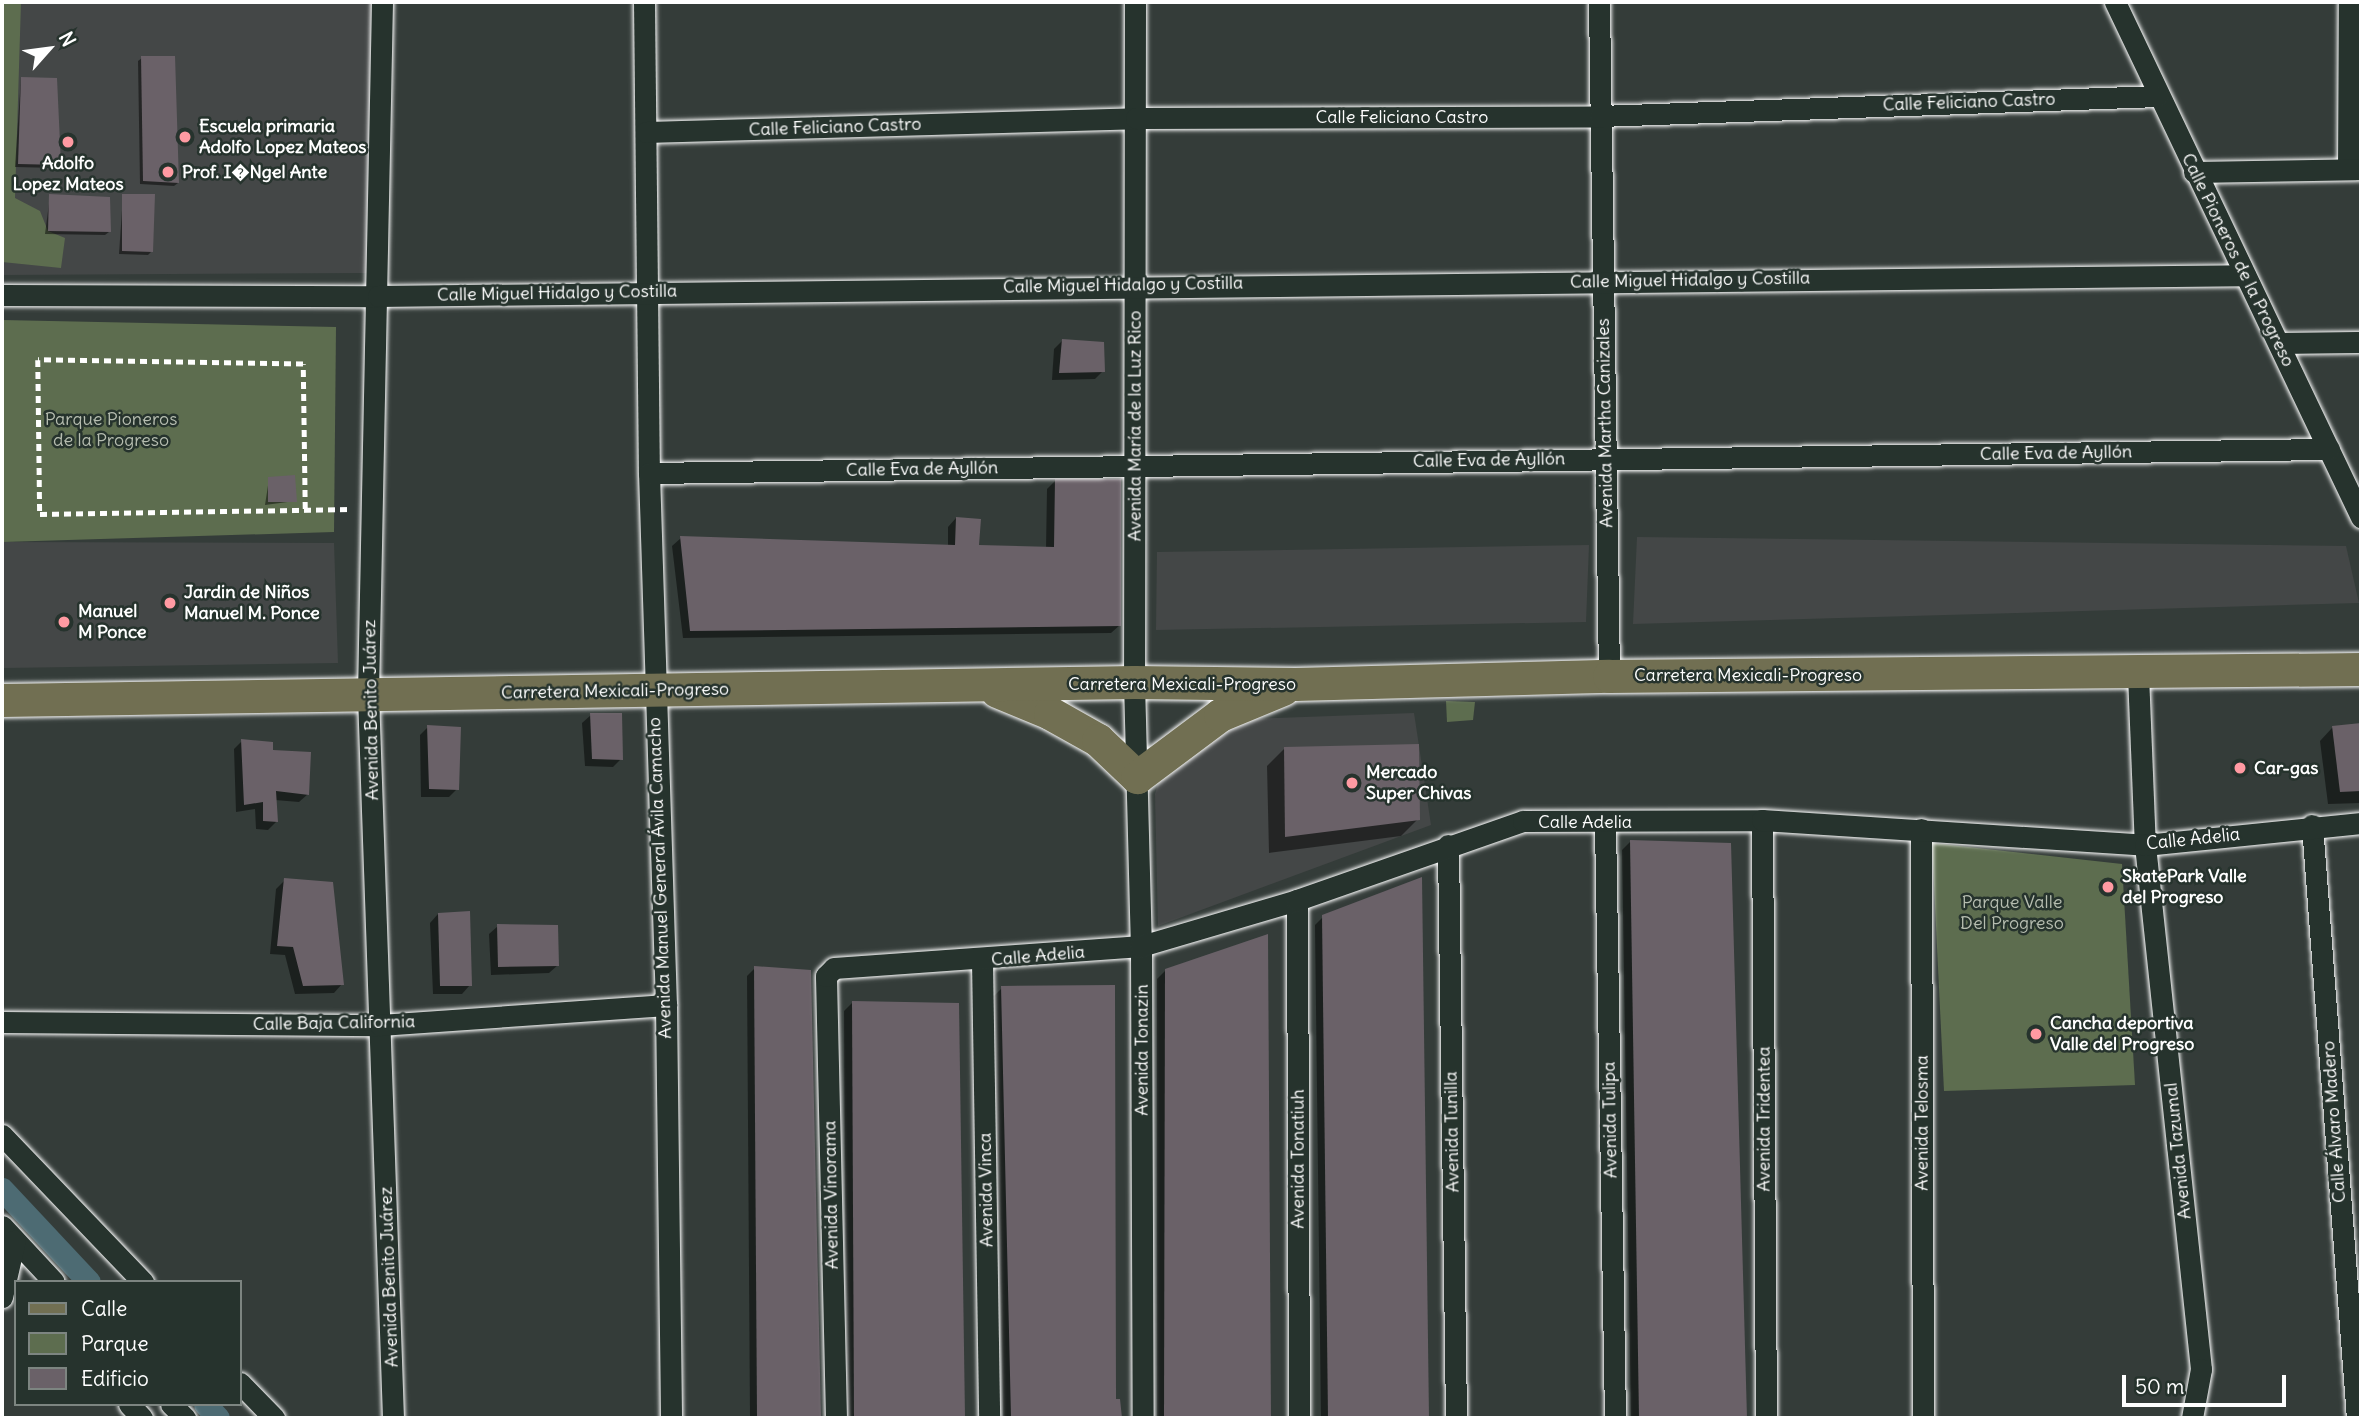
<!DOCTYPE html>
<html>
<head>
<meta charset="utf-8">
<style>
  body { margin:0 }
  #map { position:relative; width:2363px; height:1420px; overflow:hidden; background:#343c39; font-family:Delius,sans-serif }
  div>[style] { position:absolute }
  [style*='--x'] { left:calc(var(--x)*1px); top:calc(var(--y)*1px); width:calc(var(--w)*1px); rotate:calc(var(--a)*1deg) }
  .built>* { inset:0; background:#444747 }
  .green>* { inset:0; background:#5d6d4f }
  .shadow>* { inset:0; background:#0007 }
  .canal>* { height:23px; margin:-11.5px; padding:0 11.5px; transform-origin:11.5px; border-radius:11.5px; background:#4d6b73 }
  .building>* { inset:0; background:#6a6168 }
  .path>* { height:4.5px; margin-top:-2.25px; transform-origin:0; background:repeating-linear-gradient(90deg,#fff 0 7px,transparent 0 12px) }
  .roads { filter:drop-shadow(0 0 2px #fff) drop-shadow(0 0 2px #fff) }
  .minor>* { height:21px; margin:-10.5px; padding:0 10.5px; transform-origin:10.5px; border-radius:10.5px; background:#26332d }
  .primary>* { height:33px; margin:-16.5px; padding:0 16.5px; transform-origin:16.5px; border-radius:16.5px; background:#716f52 }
  .dots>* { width:19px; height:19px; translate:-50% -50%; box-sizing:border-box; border:4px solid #26332d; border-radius:50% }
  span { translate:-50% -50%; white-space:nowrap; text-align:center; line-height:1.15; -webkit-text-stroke:5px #26332d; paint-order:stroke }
  .street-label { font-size:18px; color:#fff }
  .poi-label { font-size:18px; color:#fff; font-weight:700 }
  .left { translate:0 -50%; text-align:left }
  .park-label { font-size:18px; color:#b6bdb0 }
  .frame { position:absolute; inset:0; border:4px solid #fff; pointer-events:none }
  .legend { position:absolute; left:14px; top:1280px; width:228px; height:126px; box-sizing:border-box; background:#26332d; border:2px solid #7d8581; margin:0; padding:9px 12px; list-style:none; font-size:21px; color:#fff }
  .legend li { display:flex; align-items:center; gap:14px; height:35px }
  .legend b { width:35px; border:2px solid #7d8581 }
  .north { position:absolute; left:14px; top:14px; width:70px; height:70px; -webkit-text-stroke:5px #26332d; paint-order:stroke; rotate:62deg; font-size:19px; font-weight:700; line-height:28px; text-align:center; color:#fff }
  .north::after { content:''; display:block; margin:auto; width:24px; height:32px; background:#fff; clip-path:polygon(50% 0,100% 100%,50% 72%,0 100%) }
  .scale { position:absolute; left:2122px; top:1375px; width:164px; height:32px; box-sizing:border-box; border:4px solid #fff; border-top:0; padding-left:9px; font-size:21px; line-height:24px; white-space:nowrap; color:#fff; -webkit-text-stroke:5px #26332d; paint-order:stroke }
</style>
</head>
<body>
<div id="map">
  <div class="built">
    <i style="clip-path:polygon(2px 2px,371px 2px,367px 273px,2px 275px)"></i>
    <i style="clip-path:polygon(1637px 537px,2346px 546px,2359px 603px,1633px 624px)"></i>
    <i style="clip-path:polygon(3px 542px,334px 543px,338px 663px,4px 668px)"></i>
    <i style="clip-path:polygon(1589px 545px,1586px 622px,1156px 630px,1157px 552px)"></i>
    <i style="clip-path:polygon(1414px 713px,1431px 825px,1158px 926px,1155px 794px,1162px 769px,1180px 748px,1250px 719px)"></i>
  </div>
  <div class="green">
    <i style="clip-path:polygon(2px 2px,21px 2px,15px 198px,40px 211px,48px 231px,65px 238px,61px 268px,2px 262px)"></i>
    <i style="clip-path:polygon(2px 320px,336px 327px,334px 532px,3px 542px)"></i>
    <i style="clip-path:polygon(1446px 701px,1475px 702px,1473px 720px,1447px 722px)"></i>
    <i style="clip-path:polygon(1932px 843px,2122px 864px,2135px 1085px,1944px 1091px)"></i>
  </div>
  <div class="shadow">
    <i style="clip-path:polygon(142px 58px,178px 183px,174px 186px,140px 184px,138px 61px)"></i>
    <i style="clip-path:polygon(21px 78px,59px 164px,55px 168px,15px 167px)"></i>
    <i style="clip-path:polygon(50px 196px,109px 232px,105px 235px,45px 234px)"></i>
    <i style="clip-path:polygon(123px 196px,152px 251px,148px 255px,119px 254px)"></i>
    <i style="clip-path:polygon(1062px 341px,1103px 371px,1095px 379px,1052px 380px,1054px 349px)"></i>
    <i style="clip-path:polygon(269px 479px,295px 501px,265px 505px)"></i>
    <i style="clip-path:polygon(1055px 481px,1120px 625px,1111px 633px,683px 638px,672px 546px,681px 538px,948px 546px,948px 527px,956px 518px,977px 547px,1046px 549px,1047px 489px)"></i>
    <i style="clip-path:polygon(591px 715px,621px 759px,613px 767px,585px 766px,582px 723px)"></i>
    <i style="clip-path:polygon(2361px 725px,2361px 803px,2328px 804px,2320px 741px,2332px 728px)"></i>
    <i style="clip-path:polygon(428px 727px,457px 789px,449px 797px,421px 797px,420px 735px)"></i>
    <i style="clip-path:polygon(242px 741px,272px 751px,308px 794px,299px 802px,275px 800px,276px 822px,268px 830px,256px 829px,255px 809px,236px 812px,234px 749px)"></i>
    <i style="clip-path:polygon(1284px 749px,1418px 819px,1401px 836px,1269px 853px,1267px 766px)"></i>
    <i style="clip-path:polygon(1630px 842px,1729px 845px,1745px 1418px,1631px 1418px,1622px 850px)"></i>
    <i style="clip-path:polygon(285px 880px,342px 984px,334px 993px,295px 994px,285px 955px,270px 954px,276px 889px)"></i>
    <i style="clip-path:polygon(1420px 880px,1427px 1418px,1321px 1418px,1315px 925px,1323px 917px)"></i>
    <i style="clip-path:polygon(438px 914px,470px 985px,462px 994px,433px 994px,430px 923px)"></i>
    <i style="clip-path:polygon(498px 926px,558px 965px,549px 973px,491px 975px,489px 934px)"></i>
    <i style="clip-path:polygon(1267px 937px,1269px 1418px,1157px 1418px,1157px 979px,1166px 970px)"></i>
    <i style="clip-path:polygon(755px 968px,809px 972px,820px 1418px,750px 1418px,747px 976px)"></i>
    <i style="clip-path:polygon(1002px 988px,1115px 1401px,1119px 1401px,1121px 1418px,1003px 1418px,994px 996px)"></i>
    <i style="clip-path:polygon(852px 1003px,958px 1004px,963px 1418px,846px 1418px,844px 1011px)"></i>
  </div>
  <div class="canal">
    <i style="--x:2;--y:1189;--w:127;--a:46.9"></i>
    <i style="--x:205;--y:1404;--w:19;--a:47"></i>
  </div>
  <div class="building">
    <i style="clip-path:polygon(141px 56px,175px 56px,179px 183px,143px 181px)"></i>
    <i style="clip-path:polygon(21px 77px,57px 78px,61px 165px,18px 164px)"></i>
    <i style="clip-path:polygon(49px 194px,110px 197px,111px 232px,48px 231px)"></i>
    <i style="clip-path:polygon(122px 194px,155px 194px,153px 252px,122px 251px)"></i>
    <i style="clip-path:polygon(1062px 339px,1104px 342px,1105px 372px,1059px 373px)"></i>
    <i style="clip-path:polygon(295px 475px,297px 502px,268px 502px,268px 477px)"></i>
    <i style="clip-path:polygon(1055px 479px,1121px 479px,1121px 626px,690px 631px,680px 536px,955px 545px,956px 517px,981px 519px,979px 545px,1054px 547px)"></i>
    <i style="clip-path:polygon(590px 713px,622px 713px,623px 760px,592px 759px)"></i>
    <i style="clip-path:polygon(2361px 723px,2361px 791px,2340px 792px,2332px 726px)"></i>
    <i style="clip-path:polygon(427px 725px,461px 727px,459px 790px,429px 789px)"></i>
    <i style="clip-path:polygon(241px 739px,273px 742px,273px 750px,311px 752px,309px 795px,276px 791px,278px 822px,263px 821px,263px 802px,244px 805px)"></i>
    <i style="clip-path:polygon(1419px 744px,1420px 820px,1285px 837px,1284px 747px)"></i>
    <i style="clip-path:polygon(1630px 840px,1731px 843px,1747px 1418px,1639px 1418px)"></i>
    <i style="clip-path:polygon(1422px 877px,1429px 1418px,1328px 1418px,1322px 915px)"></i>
    <i style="clip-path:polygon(284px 878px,333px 882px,344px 985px,303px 986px,293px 947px,277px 946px)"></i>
    <i style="clip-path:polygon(470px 911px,472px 986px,440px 986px,438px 913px)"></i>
    <i style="clip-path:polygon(497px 924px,558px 925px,559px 966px,498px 967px)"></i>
    <i style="clip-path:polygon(1268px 934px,1271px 1418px,1164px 1418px,1165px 969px)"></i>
    <i style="clip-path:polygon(754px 966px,811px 970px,821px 1418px,757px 1418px)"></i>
    <i style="clip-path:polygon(1115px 985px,1116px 1399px,1120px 1399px,1122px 1418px,1011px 1418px,1001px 986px)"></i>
    <i style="clip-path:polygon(852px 1001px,959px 1003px,965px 1418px,854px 1418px)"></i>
  </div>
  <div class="path">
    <i style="--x:305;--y:509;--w:145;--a:-90.8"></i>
    <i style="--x:303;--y:364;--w:265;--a:-179.1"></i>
    <i style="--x:38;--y:360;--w:154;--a:89.3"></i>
    <i style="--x:40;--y:514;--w:311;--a:-0.9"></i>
  </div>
  <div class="roads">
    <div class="minor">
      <i style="--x:382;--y:2;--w:693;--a:91.16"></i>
      <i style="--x:368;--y:695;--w:723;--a:88.02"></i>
      <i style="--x:644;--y:2;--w:471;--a:89.4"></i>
      <i style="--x:649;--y:473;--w:532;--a:88.17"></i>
      <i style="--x:666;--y:1005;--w:413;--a:89.3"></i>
      <i style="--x:1135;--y:2;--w:680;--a:90.08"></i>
      <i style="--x:1134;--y:682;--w:264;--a:88.5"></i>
      <i style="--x:1141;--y:946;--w:472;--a:89.8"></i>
      <i style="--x:1599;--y:2;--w:674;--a:89.15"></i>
      <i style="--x:2115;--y:2;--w:571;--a:64.47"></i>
      <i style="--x:646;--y:132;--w:490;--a:-1.6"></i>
      <i style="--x:1136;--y:118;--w:464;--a:-0.2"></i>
      <i style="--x:1600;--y:116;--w:558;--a:-2.05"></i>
      <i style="--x:2348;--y:169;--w:167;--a:-89.7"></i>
      <i style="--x:2194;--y:172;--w:167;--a:-1"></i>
      <i style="--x:2;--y:295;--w:376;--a:0.2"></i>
      <i style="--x:378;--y:296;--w:1867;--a:-0.64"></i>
      <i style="--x:2279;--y:343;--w:82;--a:-0.7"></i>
      <i style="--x:649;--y:473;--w:1680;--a:-0.82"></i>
      <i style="--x:2138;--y:674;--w:171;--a:87.7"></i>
      <i style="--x:2145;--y:845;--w:527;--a:83.9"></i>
      <i style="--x:2201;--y:1369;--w:50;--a:100.4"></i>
      <i style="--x:1762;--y:820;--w:598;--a:89.62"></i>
      <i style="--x:1605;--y:822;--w:596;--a:89.04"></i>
      <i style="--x:2312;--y:825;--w:595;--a:85.66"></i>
      <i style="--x:1921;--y:829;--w:589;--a:89.81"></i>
      <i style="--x:1448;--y:845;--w:573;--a:89.2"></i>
      <i style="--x:1297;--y:900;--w:518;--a:89.78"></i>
      <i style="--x:982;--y:961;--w:457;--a:89.1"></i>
      <i style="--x:2;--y:1022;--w:378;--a:0.5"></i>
      <i style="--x:380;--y:1025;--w:287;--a:-4"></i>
      <i style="--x:2;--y:1135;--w:204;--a:46.2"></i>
      <i style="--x:2;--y:1226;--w:76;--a:47.1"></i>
      <i style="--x:2;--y:1297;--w:58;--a:-77.2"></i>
      <i style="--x:240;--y:1383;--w:49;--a:45.8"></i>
      <i style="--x:129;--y:1404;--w:19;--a:47"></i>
      <i style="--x:171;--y:1404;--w:20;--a:45"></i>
      <i style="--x:836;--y:1418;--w:442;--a:-91.3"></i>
      <i style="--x:826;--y:976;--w:11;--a:-45"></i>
      <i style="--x:834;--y:968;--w:308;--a:-4.1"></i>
      <i style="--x:1141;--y:946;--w:163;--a:-16.4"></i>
      <i style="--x:1297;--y:900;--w:239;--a:-19.3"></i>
      <i style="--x:1523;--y:821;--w:239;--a:-0.2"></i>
      <i style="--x:1762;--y:820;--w:384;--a:3.7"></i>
      <i style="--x:2145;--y:845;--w:217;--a:-5.8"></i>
    </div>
    <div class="primary">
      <i style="--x:997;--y:691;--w:57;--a:22.5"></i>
      <i style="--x:1050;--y:713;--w:55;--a:29.4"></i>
      <i style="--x:1098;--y:740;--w:54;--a:43.5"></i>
      <i style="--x:1137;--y:777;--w:104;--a:-36.8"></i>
      <i style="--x:1220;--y:715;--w:68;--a:-22.4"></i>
      <i style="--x:2;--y:700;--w:1132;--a:-0.91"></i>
      <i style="--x:1134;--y:682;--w:161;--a:0.7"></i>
      <i style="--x:1295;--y:684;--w:314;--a:-1.5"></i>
      <i style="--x:1609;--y:676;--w:752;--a:-0.53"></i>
    </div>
  </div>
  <div class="dots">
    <i style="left:185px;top:137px;background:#ff9aa2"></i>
    <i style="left:68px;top:142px;background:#ff9aa2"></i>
    <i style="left:168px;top:172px;background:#ff9aa2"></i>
    <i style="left:170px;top:603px;background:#ff9aa2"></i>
    <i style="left:64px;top:622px;background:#ff9aa2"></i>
    <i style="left:2240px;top:768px;background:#ff9aa2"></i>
    <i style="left:1352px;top:783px;background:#ff9aa2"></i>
    <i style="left:2108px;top:887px;background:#ff9aa2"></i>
    <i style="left:2036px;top:1034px;background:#ff9aa2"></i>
  </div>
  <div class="street-label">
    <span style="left:1969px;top:102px;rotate:-2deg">Calle Feliciano Castro</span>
    <span style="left:1402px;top:117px">Calle Feliciano Castro</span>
    <span style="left:835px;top:127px;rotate:-2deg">Calle Feliciano Castro</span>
    <span style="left:2238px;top:260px;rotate:64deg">Calle Pioneros de la Progreso</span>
    <span style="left:1690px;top:280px;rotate:-1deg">Calle Miguel Hidalgo y Costilla</span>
    <span style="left:1123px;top:285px;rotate:-1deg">Calle Miguel Hidalgo y Costilla</span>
    <span style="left:557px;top:293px;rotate:-1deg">Calle Miguel Hidalgo y Costilla</span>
    <span style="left:1605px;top:423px;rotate:-91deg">Avenida Martha Canizales</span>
    <span style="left:1135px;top:426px;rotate:-90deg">Avenida María de la Luz Rico</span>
    <span style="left:2056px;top:453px;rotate:-1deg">Calle Eva de Ayllón</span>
    <span style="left:1489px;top:460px;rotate:-1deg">Calle Eva de Ayllón</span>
    <span style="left:922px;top:469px;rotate:-1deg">Calle Eva de Ayllón</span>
    <span style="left:1748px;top:675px">Carretera Mexicali-Progreso</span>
    <span style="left:1182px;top:684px">Carretera Mexicali-Progreso</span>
    <span style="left:615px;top:691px;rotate:-1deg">Carretera Mexicali-Progreso</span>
    <span style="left:371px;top:710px;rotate:-91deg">Avenida Benito Juárez</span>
    <span style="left:1585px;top:822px">Calle Adelia</span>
    <span style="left:2193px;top:839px;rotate:-6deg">Calle Adelia</span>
    <span style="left:660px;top:878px;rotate:-92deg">Avenida Manuel General Ávila Camacho</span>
    <span style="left:1038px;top:956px;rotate:-5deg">Calle Adelia</span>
    <span style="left:334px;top:1023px;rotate:-1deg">Calle Baja California</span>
    <span style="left:1142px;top:1050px;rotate:-90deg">Avenida Tonazin</span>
    <span style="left:1764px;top:1119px;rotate:-90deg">Avenida Tridentea</span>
    <span style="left:1610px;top:1120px;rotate:-91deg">Avenida Tulipa</span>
    <span style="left:2334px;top:1122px;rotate:-94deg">Calle Álvaro Madero</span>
    <span style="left:1922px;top:1123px;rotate:-90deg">Avenida Telosma</span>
    <span style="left:1452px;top:1132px;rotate:-91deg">Avenida Tunilla</span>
    <span style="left:2178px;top:1151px;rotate:-96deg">Avenida Tazumal</span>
    <span style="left:1298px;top:1159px;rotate:-90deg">Avenida Tonatiuh</span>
    <span style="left:986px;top:1190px;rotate:-91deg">Avenida Vinca</span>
    <span style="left:831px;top:1195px;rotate:-91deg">Avenida Vinorama</span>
    <span style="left:389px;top:1277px;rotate:-92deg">Avenida Benito Juárez</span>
  </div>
  <div class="poi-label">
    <span class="left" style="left:199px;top:137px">Escuela primaria<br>Adolfo Lopez Mateos</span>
    <span style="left:68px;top:174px">Adolfo<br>Lopez Mateos</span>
    <span class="left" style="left:182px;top:172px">Prof. I�Ngel Ante</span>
    <span class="left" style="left:184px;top:603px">Jardin de Niños<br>Manuel M. Ponce</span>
    <span class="left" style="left:78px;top:622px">Manuel<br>M Ponce</span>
    <span class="left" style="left:2254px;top:768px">Car-gas</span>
    <span class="left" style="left:1366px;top:783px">Mercado<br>Super Chivas</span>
    <span class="left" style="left:2122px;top:887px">SkatePark Valle<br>del Progreso</span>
    <span class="left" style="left:2050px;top:1034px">Cancha deportiva<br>Valle del Progreso</span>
  </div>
  <div class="park-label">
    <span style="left:111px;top:430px">Parque Pioneros<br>de la Progreso</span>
    <span style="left:2012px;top:913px">Parque Valle<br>Del Progreso</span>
  </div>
  <div class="frame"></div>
  <ul class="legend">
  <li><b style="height:9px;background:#716f52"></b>Calle</li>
  <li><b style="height:19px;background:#5d6d4f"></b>Parque</li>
  <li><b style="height:19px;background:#6a6168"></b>Edificio</li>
  </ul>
  <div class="north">N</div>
  <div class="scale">50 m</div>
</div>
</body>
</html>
